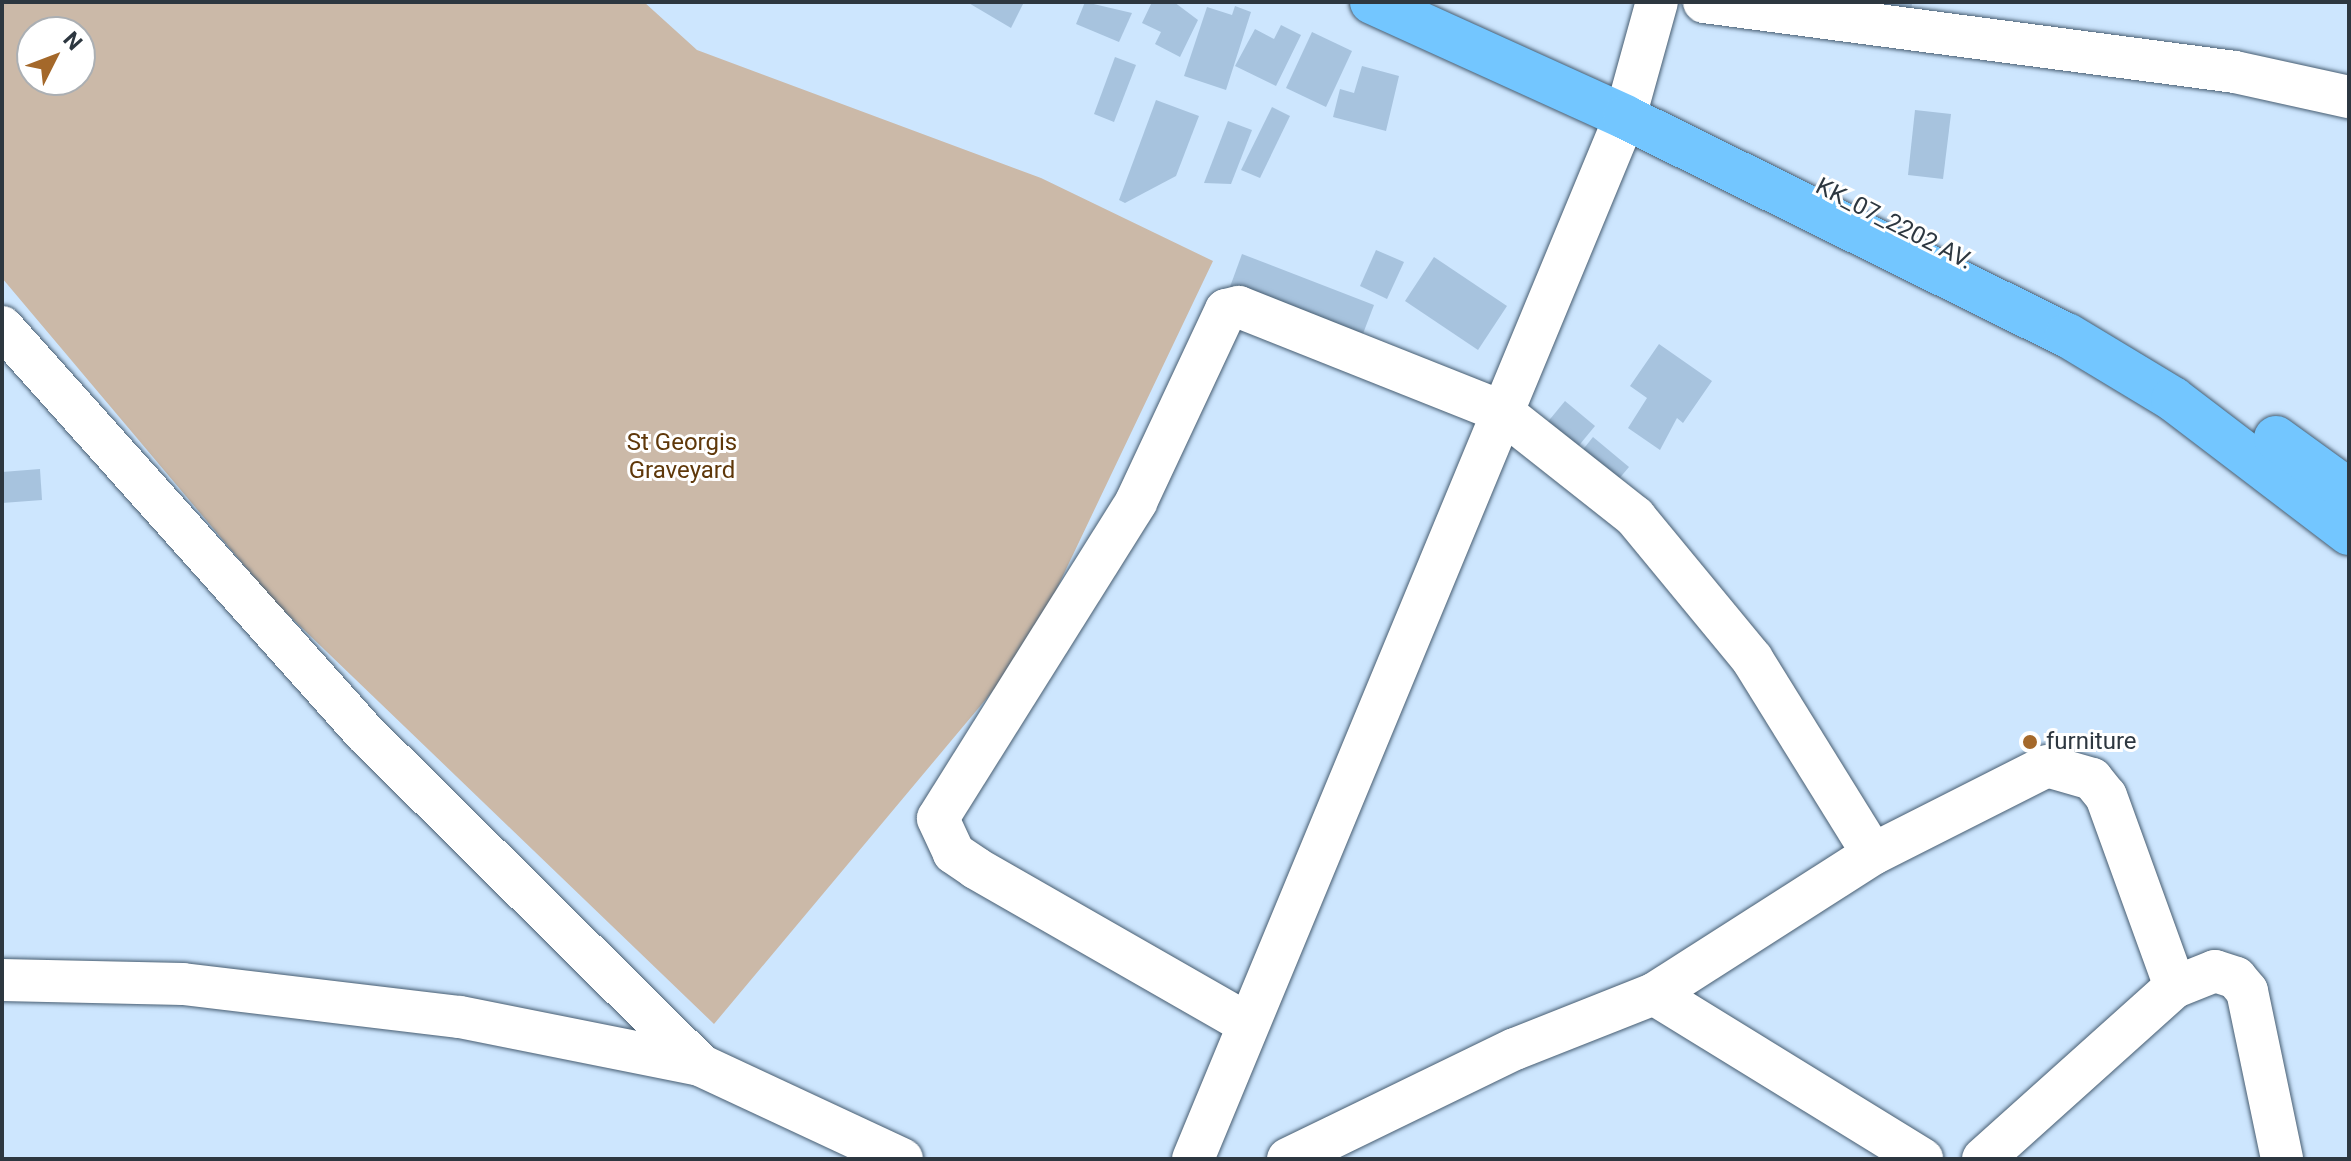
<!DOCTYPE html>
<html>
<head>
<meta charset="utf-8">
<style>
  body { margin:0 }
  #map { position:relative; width:2351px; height:1161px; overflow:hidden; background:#cde6fe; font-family:Roboto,sans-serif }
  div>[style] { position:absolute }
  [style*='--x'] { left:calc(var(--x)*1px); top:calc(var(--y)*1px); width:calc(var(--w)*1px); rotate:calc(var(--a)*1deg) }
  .green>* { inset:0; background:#cbb9a8 }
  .building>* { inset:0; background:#a7c3de }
  .roads { filter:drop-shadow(0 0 2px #475d71) drop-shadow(0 0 2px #475d71) }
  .minor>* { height:42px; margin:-21px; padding:0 21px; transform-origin:21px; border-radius:21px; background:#fff }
  .primary>* { height:44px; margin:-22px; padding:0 22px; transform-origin:22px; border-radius:22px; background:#73c6ff }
  .dots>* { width:22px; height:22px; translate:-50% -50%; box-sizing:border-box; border:4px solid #fff; border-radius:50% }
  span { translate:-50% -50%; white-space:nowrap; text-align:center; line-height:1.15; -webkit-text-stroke:6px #fff; paint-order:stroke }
  .street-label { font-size:24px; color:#2d3740 }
  .park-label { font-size:24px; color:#5f380a }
  .poi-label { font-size:24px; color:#2d3740 }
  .left { translate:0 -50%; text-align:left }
  .frame { position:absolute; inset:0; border:4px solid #2d3740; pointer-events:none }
  .north { position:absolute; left:16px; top:16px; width:80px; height:80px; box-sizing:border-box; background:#fff; border:2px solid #abafb3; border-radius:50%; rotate:48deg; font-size:22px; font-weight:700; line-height:32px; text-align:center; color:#2d3740 }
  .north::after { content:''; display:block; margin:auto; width:28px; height:36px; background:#a4682a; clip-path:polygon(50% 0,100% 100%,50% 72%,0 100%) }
</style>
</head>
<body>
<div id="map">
  <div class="green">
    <i style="clip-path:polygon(evenodd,2px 2px,644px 2px,697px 50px,1041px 178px,1213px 261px,1028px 649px,714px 1024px,276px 603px,2px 278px,2px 2px,32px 32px,80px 32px,80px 80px,32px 80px,32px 32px)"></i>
  </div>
  <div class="building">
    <i style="clip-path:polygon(967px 2px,1024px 2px,1011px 28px)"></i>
    <i style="clip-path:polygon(1085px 2px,1132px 13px,1119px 42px,1076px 24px)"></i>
    <i style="clip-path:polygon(1152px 2px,1174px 2px,1198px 20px,1180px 57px,1155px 44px,1161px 32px,1142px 23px)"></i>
    <i style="clip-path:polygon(1854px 2px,1912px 2px,1911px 16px)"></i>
    <i style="clip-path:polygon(1235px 6px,1251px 12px,1226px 90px,1184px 76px,1207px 7px,1232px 15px)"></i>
    <i style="clip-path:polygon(1281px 25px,1301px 35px,1276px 86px,1235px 66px,1255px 29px,1274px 39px)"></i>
    <i style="clip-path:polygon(1312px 32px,1352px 51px,1326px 107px,1286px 88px)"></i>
    <i style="clip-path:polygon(1115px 57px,1136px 65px,1114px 122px,1094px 114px)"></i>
    <i style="clip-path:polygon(1362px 66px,1399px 76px,1386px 131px,1333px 117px,1340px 89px,1354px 93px)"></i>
    <i style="clip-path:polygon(1156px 100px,1199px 116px,1176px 176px,1125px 203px,1119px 200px)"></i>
    <i style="clip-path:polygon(1272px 107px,1290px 116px,1260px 178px,1241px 170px)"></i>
    <i style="clip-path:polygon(1915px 110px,1951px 114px,1943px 179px,1908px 175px)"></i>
    <i style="clip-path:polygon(1228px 121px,1252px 130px,1231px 184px,1204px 183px)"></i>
    <i style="clip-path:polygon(1376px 250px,1404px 262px,1387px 299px,1360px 286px)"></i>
    <i style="clip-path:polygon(1242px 254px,1374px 305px,1354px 357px,1223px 306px)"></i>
    <i style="clip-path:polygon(1434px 257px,1507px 306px,1478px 350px,1405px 301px)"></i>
    <i style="clip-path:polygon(1659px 344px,1712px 381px,1683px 423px,1677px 418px,1660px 450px,1628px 428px,1647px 398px,1630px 386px)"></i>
    <i style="clip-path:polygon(1565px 401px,1595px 426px,1576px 449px,1546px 424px)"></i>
    <i style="clip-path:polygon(1593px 437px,1629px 467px,1612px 487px,1577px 457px)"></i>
    <i style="clip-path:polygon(40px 469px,42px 500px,2px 503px,2px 472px)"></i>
  </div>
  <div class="roads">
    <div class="minor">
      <i style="--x:1704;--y:2;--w:536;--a:7.51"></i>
      <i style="--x:2235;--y:72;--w:117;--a:12.4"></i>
      <i style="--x:2;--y:327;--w:543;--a:48.21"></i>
      <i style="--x:364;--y:732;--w:473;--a:44.7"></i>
      <i style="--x:2;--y:980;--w:181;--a:1.3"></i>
      <i style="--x:183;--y:984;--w:279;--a:6.8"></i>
      <i style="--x:460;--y:1017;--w:245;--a:11.3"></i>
      <i style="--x:700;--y:1065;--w:223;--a:25"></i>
      <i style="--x:1654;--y:994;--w:315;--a:31.6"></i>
      <i style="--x:1248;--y:1024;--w:314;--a:-150.2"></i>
      <i style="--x:976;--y:868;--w:27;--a:-146"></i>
      <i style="--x:954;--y:853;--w:38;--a:-115"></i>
      <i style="--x:938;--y:818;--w:373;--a:-57.9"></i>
      <i style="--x:1136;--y:502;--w:212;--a:-64.9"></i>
      <i style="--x:1226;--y:310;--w:13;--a:-13"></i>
      <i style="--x:1239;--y:307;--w:282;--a:21.7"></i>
      <i style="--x:1501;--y:411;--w:171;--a:38.3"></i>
      <i style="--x:1635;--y:517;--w:184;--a:50.5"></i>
      <i style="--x:1752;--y:659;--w:229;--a:58.2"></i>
      <i style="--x:1193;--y:1159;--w:1128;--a:-67.48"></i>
      <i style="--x:1625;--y:117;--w:119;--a:-74.5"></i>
      <i style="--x:1288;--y:1159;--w:252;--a:-25.9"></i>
      <i style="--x:1515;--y:1049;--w:149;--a:-21.6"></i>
      <i style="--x:1654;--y:994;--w:260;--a:-32.6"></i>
      <i style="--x:1873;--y:854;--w:195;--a:-26.8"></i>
      <i style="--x:2047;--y:766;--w:47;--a:16.1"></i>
      <i style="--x:2092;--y:779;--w:22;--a:51"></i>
      <i style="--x:2106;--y:796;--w:203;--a:70.1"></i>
      <i style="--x:2175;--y:987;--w:43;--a:-21.8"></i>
      <i style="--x:2215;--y:971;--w:22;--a:18"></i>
      <i style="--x:2236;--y:978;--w:17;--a:50"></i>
      <i style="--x:2247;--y:991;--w:172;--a:78.2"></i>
      <i style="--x:1983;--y:1159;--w:258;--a:-41.9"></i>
    </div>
    <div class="primary">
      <i style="--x:1372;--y:2;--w:278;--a:24.4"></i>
      <i style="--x:1625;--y:117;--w:493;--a:26.3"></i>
      <i style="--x:2067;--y:335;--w:124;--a:31.1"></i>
      <i style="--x:2173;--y:399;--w:221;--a:37.3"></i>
      <i style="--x:2276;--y:438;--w:90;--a:36"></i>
    </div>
  </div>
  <div class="dots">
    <i style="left:2030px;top:742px;background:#a4682a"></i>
  </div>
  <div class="street-label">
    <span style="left:1894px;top:224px;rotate:27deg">KK_07_2202 AV.</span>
  </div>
  <div class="park-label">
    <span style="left:682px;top:457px">St Georgis<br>Graveyard</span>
  </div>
  <div class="poi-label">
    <span class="left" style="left:2046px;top:742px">furniture</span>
  </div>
  <div class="frame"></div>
  <div class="north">N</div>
</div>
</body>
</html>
